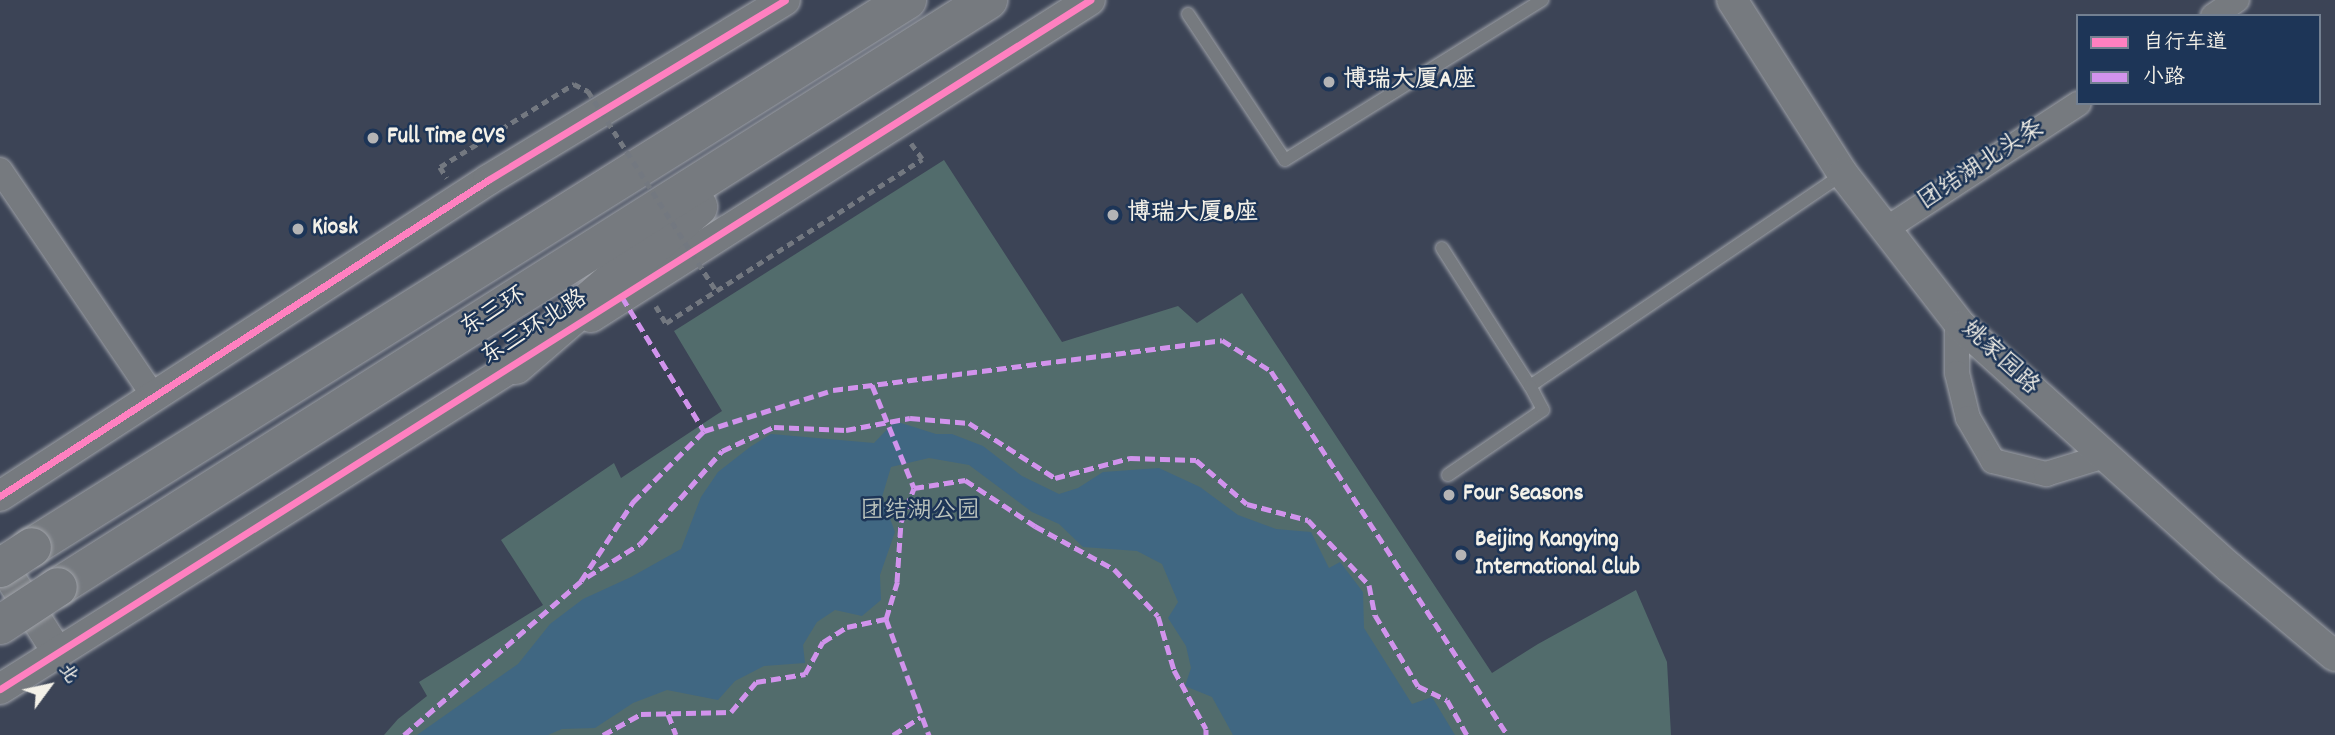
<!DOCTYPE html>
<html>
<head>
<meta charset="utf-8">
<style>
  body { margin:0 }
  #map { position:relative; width:2335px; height:735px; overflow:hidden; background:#3c4456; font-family:Dekko,"LXGW WenKai TC",sans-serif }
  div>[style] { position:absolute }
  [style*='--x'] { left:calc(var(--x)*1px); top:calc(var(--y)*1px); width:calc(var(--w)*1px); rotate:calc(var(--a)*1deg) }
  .green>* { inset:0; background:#526c6c }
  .water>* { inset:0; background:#406782 }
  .path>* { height:4.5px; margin-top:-2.25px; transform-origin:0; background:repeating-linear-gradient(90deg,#737880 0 7px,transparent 0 12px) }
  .roads { filter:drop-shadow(0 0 2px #9fa2a8) drop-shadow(0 0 2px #9fa2a8) }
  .service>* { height:12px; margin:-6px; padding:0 6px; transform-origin:6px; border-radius:6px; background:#767a7f }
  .minor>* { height:24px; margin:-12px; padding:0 12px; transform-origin:12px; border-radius:12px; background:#767a7f }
  .tertiary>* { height:30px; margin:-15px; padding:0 15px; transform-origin:15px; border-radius:15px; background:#767a7f }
  .trunk>* { height:38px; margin:-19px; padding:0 19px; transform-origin:19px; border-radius:19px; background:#767a7f }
  .path-bridge>* { height:4.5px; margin-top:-2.25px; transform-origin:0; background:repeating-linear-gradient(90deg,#737880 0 7px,transparent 0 12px) }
  .bridges { filter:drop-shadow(0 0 2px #9fa2a8) drop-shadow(0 0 2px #9fa2a8) }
  .trunk-bridge>* { height:38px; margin:-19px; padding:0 19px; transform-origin:19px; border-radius:19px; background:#767a7f }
  .quiet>* { height:5px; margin-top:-2.5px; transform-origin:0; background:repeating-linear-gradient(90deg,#d193ec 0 10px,transparent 0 15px) }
  .cycleway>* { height:7px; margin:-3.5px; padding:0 3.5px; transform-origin:3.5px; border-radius:3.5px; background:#ff80c0 }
  .dots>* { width:19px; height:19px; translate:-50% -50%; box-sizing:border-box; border:4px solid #1d3557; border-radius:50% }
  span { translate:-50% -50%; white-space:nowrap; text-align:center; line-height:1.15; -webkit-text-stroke:5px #1d3557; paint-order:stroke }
  .poi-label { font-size:24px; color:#f4f1e8; font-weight:700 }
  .left { translate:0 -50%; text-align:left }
  .street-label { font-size:24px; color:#f4f1e8 }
  .park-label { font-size:24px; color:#bdc5be }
  .legend { position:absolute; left:2076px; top:14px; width:245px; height:91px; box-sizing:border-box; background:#1d3557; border:2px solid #738091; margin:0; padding:9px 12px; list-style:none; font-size:21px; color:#f4f1e8 }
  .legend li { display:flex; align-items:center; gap:14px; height:35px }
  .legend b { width:35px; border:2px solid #738091 }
  .north { position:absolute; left:14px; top:651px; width:70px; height:70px; -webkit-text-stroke:5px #1d3557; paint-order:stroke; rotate:57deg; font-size:19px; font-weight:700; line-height:28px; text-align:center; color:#f4f1e8 }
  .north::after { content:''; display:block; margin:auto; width:24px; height:32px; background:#f4f1e8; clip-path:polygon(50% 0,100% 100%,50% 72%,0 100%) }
</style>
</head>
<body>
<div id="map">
  <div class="green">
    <i style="clip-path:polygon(944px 160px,1062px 342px,1178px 306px,1197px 323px,1242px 293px,1492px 673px,1538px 644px,1636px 590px,1667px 662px,1671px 735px,384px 735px,398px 719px,427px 696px,419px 682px,543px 605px,501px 540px,614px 463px,621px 478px,722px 411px,674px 331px)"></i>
  </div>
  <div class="water">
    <i style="clip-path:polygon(895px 421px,936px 434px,952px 434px,983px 446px,1022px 476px,1059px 494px,1078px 488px,1103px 472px,1159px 468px,1200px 487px,1238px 515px,1276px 529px,1311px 532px,1329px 568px,1340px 562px,1363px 592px,1364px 628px,1412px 704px,1432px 697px,1455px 735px,1233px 735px,1212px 697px,1185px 686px,1191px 668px,1186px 646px,1168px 618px,1178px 602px,1162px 564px,1137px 551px,1083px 547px,1059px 524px,1032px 512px,969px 465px,929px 458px,891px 467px,882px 497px,895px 532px,880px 575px,881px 600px,862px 616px,835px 610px,817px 622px,803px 645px,805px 663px,764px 666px,735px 681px,718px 700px,667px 690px,633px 703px,595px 728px,562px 729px,548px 735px,417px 735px,518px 664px,550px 624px,583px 599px,631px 577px,681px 549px,701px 497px,718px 472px,750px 447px,771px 434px,874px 443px)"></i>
  </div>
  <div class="path">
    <i style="--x:440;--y:167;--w:13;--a:58"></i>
    <i style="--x:656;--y:306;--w:20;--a:60"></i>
    <i style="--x:666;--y:323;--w:304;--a:-32.6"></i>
    <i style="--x:922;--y:159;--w:19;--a:-126"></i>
  </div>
  <div class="roads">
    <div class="service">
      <i style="--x:1188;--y:14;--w:175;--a:56.4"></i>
      <i style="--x:1285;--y:160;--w:303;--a:-31.9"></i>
      <i style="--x:1442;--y:248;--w:164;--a:57.5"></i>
      <i style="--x:1530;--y:386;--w:378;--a:-34.1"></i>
      <i style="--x:1448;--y:475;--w:115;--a:-34.4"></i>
      <i style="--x:1543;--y:410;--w:27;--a:-118"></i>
    </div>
    <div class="minor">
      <i style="--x:2213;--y:16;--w:29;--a:-34"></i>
      <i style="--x:0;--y:170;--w:274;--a:55.8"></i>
      <i style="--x:1886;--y:229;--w:230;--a:-33.1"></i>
      <i style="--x:1957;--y:320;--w:53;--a:90"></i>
      <i style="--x:1957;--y:373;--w:46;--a:76.3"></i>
      <i style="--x:1968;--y:418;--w:50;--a:59.8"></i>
      <i style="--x:1993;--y:461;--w:55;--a:13.8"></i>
      <i style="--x:2046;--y:474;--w:62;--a:-17"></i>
    </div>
    <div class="tertiary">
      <i style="--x:1732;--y:0;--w:206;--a:57.5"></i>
      <i style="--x:1843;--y:174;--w:192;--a:52.2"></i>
      <i style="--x:1961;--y:326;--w:362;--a:42"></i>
      <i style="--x:2230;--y:568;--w:137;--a:40"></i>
      <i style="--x:591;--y:317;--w:591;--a:-32.43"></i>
      <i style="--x:0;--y:496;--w:581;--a:-32.92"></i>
      <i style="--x:488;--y:180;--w:347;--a:-31.2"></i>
      <i style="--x:0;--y:562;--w:108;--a:57.5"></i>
      <i style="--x:0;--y:689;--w:627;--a:-32.17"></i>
    </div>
    <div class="trunk">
      <i style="--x:515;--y:365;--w:242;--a:-40.8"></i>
      <i style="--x:32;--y:547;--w:1032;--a:-32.01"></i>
      <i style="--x:58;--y:587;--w:1100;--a:-32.26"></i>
    </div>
  </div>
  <div class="path-bridge">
    <i style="--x:440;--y:167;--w:158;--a:-31.8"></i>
    <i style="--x:574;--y:84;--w:16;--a:27"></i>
    <i style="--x:588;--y:91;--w:237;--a:57.3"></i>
  </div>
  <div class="bridges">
    <div class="trunk-bridge">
      <i style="--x:0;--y:568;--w:38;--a:-33"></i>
      <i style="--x:0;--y:625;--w:69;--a:-33.2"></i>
    </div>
  </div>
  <div class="quiet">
    <i style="--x:622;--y:297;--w:157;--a:58.5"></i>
    <i style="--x:872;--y:385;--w:111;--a:67.8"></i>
    <i style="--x:587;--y:577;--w:62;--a:-31.9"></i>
    <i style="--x:640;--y:544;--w:124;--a:-48.6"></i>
    <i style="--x:722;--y:451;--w:57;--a:-24.8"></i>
    <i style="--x:774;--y:427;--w:72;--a:2.4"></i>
    <i style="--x:846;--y:430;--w:65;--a:-10.6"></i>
    <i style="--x:910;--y:418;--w:59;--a:4.8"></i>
    <i style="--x:969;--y:423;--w:102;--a:32.6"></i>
    <i style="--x:1055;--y:478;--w:78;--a:-14.9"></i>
    <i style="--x:1130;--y:458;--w:66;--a:1.7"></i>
    <i style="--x:1196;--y:460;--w:67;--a:40.8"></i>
    <i style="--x:1247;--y:504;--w:63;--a:14.7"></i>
    <i style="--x:1308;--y:520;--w:89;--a:46.8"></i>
    <i style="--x:1369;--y:585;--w:31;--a:79"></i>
    <i style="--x:1375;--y:615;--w:83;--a:58.8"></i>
    <i style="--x:1418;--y:686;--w:32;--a:26"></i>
    <i style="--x:1447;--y:700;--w:40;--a:60.3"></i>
    <i style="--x:886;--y:619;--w:124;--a:69.7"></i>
    <i style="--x:668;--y:714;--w:22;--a:69"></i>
    <i style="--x:404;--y:735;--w:235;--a:-41"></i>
    <i style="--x:581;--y:581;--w:95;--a:-56.6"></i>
    <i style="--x:633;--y:502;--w:100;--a:-45"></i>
    <i style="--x:704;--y:431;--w:135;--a:-17.6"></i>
    <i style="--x:833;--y:390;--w:392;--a:-7.3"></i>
    <i style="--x:1222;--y:340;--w:58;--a:32.3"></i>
    <i style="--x:1271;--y:371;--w:434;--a:57"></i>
    <i style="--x:603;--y:735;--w:43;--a:-28.9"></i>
    <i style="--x:641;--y:714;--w:90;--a:-1.3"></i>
    <i style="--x:731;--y:712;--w:39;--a:-50"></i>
    <i style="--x:756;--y:682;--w:50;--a:-9.3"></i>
    <i style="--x:805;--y:674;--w:37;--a:-61"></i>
    <i style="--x:823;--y:642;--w:28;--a:-32"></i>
    <i style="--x:847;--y:627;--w:40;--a:-12"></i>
    <i style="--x:886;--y:619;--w:39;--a:-73"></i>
    <i style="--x:897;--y:582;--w:60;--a:-86.2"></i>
    <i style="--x:901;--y:522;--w:36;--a:-69"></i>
    <i style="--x:914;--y:488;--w:52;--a:-8.9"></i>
    <i style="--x:965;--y:480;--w:84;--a:33.3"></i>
    <i style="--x:1035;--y:526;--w:90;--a:28.6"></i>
    <i style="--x:1114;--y:569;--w:64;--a:46.9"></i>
    <i style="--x:1158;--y:616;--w:56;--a:73.5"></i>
    <i style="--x:1174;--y:670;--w:67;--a:61.5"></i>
    <i style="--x:1206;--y:729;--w:6;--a:90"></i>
    <i style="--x:893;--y:735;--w:33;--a:-33"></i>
  </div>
  <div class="cycleway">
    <i style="--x:0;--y:496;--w:581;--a:-32.92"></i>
    <i style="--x:488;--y:180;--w:347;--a:-31.2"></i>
    <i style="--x:0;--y:689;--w:1290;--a:-32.3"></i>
  </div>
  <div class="dots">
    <i style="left:1329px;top:82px;background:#b4b4b5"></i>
    <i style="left:373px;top:138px;background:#b4b4b5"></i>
    <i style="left:1113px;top:215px;background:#b4b4b5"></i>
    <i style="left:298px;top:229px;background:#b4b4b5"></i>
    <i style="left:1449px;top:495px;background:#b4b4b5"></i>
    <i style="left:1461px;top:555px;background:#b4b4b5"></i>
  </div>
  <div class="poi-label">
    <span class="left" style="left:1343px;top:82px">博瑞大厦A座</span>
    <span class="left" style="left:387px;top:138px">Full Time CVS</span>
    <span class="left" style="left:1127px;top:215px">博瑞大厦B座</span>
    <span class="left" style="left:312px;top:229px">Kiosk</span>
    <span class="left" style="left:1463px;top:495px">Four Seasons</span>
    <span class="left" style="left:1475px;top:555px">Beijing Kangying<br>International Club</span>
  </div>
  <div class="street-label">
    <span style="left:1982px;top:166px;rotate:-33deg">团结湖北头条</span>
    <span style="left:494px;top:313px;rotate:-32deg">东三环</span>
    <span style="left:535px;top:329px;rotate:-32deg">东三环北路</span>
    <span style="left:1999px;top:359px;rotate:43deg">姚家园路</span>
  </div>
  <div class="park-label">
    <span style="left:920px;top:513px">团结湖公园</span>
  </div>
  <ul class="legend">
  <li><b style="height:9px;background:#ff80c0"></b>自行车道</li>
  <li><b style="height:9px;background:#d193ec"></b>小路</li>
  </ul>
  <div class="north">北</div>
</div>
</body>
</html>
